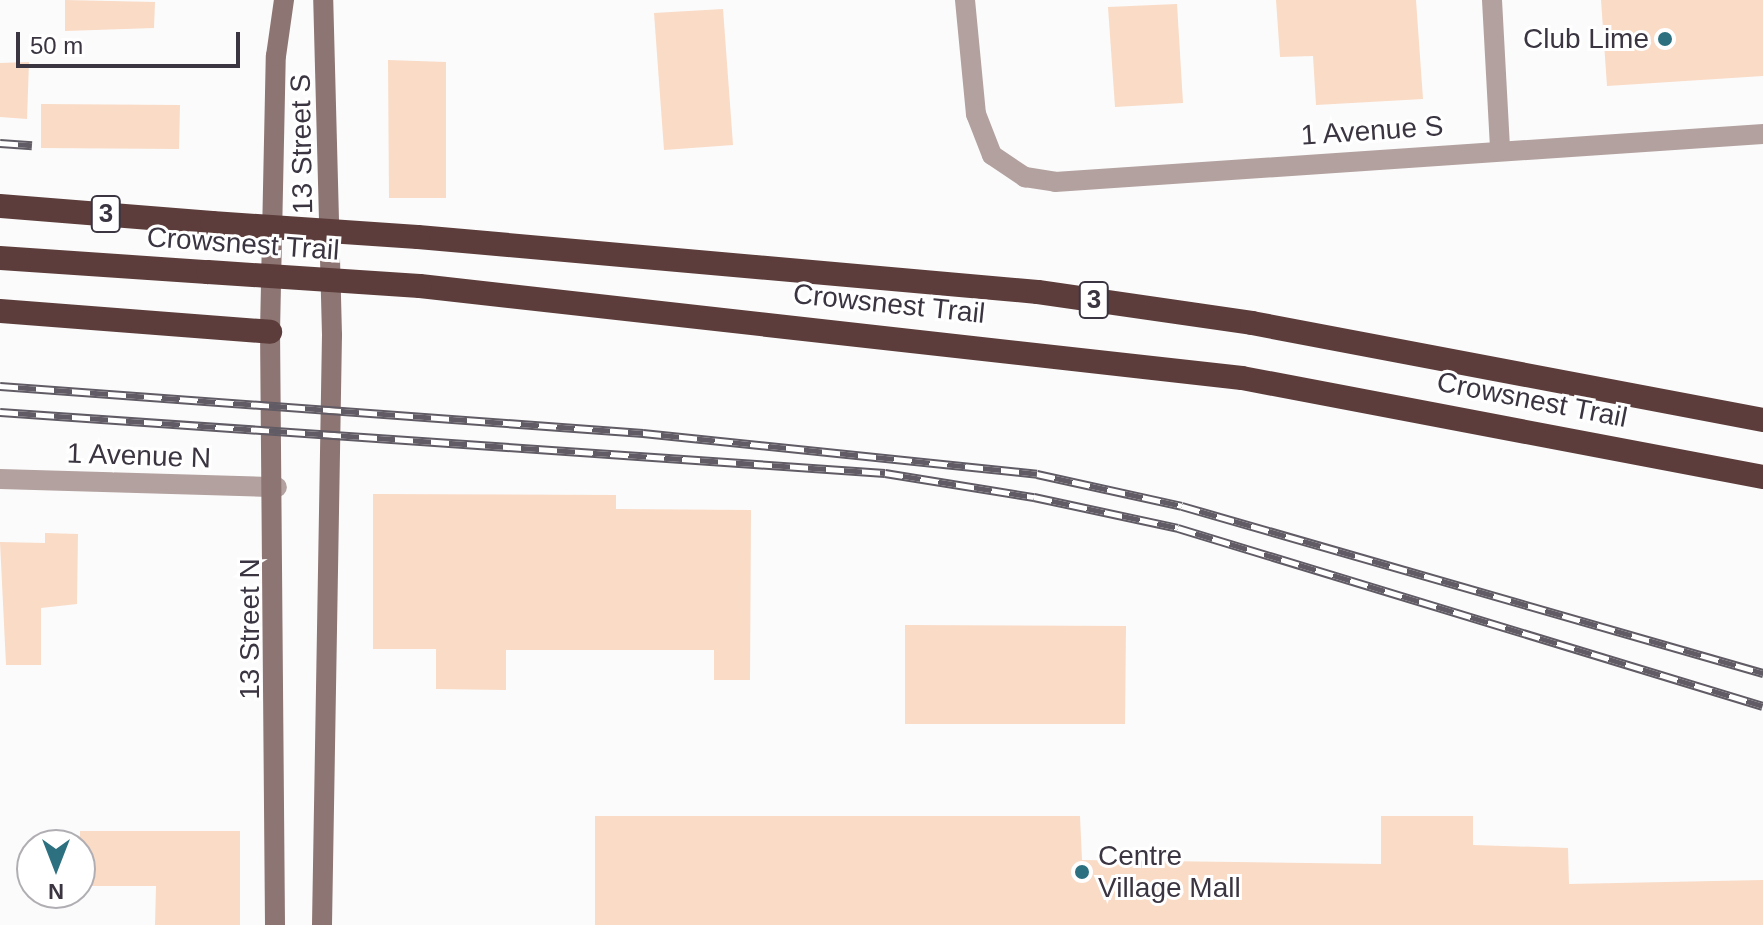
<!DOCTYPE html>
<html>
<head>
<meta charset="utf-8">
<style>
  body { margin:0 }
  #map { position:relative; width:1763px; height:925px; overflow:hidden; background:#fbfbfb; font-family:Arial,sans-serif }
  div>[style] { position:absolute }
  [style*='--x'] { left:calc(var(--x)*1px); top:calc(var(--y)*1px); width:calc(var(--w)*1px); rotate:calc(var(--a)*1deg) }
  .building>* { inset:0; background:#f9dbc6 }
  .street>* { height:20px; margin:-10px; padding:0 10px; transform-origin:10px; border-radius:10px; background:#b2a19f }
  .secondary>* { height:20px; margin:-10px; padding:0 10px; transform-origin:10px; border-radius:10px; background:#8d7573 }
  .highway>* { height:24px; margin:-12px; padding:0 12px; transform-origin:12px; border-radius:12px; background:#5c3d3b }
  .rail>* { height:9px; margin-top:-4.5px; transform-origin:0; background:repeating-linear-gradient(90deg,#fff 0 18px,#605b64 0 36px); box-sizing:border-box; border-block:2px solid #605b64 }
  .highway-bridge>* { height:24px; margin:-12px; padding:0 12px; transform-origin:12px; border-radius:12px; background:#5c3d3b }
  .dots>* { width:22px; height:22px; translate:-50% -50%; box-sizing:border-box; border:4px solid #fff; border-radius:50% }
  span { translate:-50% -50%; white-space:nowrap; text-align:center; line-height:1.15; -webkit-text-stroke:6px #fff; paint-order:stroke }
  .shield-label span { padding:2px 6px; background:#fff; border:2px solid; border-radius:6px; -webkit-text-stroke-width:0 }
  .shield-label { font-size:26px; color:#3b3541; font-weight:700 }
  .poi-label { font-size:28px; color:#3b3541 }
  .right { translate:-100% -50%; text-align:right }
  .left { translate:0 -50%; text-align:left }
  .street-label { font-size:28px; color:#3b3541 }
  .north { position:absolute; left:16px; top:829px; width:80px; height:80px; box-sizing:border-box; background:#fff; border:2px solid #b1aeb3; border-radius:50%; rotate:180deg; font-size:22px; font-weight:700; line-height:32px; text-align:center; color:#3b3541 }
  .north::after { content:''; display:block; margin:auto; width:28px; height:36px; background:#2d7181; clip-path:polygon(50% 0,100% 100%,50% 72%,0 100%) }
  .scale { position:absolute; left:16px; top:32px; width:224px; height:36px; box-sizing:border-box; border:4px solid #3b3541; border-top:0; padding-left:10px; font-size:24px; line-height:28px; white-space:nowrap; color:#3b3541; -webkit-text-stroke:6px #fff; paint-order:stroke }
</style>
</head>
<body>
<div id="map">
  <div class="building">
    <i style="clip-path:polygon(65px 0,155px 2px,154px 28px,65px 31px)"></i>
    <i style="clip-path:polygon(1276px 0,1416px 0,1423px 99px,1316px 105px,1313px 56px,1280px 57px)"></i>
    <i style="clip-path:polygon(1601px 0,1763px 0,1763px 76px,1607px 86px)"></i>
    <i style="clip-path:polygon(1177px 4px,1183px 103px,1115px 107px,1108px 7px)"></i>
    <i style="clip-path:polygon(723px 9px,733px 145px,664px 150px,654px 13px)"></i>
    <i style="clip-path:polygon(388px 60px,446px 62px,446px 198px,389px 198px)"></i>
    <i style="clip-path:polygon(29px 62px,27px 119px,0 117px,0 63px)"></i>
    <i style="clip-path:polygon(41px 104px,180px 105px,179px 149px,41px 148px)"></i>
    <i style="clip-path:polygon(373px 494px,616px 495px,616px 509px,751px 510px,750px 680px,714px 680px,714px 650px,506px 650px,506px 690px,436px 689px,436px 649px,373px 649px)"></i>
    <i style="clip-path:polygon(45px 533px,78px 534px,77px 604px,41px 608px,41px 665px,6px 665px,0 542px,45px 543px)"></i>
    <i style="clip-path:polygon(905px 625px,1126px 626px,1125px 724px,905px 724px)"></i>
    <i style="clip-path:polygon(595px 816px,1080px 816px,1082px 860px,1381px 864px,1381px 816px,1473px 816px,1473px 845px,1568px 848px,1569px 884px,1763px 880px,1763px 925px,595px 925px)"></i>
    <i style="clip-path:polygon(80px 831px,240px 831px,240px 925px,155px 925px,156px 886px,80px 886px)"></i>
  </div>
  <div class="street">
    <i style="--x:965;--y:0;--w:115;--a:84.5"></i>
    <i style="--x:976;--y:114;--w:44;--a:68.7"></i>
    <i style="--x:992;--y:155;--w:40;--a:34"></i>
    <i style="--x:1025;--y:177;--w:30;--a:9"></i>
    <i style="--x:1055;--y:182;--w:710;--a:-3.88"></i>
    <i style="--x:1492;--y:0;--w:150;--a:86.9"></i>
    <i style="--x:0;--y:479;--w:277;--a:1.7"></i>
  </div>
  <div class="secondary">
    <i style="--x:275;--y:925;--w:593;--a:-90.48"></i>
    <i style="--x:270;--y:332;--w:276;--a:-88.8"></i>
    <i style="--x:276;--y:56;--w:57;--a:-81.9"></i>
    <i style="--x:322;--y:925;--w:590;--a:-89.03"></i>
    <i style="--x:332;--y:335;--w:335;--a:-91.5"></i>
  </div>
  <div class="highway">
    <i style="--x:0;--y:206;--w:213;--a:4.6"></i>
    <i style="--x:418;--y:237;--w:622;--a:5.07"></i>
    <i style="--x:1038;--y:292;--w:216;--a:8.2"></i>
    <i style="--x:1252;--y:323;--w:520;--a:10.75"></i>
    <i style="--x:0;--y:258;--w:208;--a:3.9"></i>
    <i style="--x:420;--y:286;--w:827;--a:6.39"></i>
    <i style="--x:1242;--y:378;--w:530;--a:10.76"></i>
    <i style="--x:0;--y:311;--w:271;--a:4.4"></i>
  </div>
  <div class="rail">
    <i style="--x:0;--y:143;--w:32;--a:4"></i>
    <i style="--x:0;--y:386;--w:645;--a:4.18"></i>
    <i style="--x:643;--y:433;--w:396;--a:5.9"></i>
    <i style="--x:1037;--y:474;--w:148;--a:12.4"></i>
    <i style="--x:1182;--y:506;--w:605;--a:16.04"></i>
    <i style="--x:0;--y:412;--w:887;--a:3.94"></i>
    <i style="--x:885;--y:473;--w:151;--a:9.2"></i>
    <i style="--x:1034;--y:497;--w:147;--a:12.1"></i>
    <i style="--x:1178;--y:528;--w:611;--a:16.92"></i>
  </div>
  <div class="highway-bridge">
    <i style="--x:212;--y:223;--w:206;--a:3.9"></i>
    <i style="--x:208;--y:272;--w:212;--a:3.8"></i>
  </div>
  <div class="dots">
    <i style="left:1665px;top:39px;background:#2d7181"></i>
    <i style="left:1082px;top:872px;background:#2d7181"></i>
  </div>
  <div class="shield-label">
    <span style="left:106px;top:214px">3</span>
    <span style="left:1094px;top:300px">3</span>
  </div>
  <div class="poi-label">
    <span class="right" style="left:1649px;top:39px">Club Lime</span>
    <span class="left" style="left:1098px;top:872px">Centre<br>Village Mall</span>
  </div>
  <div class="street-label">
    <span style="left:1372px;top:131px;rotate:-4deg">1 Avenue S</span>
    <span style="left:302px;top:144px;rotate:-91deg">13 Street S</span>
    <span style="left:243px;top:244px;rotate:4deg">Crowsnest Trail</span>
    <span style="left:889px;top:304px;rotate:6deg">Crowsnest Trail</span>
    <span style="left:1532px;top:400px;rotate:11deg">Crowsnest Trail</span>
    <span style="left:139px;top:456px;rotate:2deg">1 Avenue N</span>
    <span style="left:250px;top:629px;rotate:-90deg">13 Street N</span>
  </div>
  <div class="north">N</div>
  <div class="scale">50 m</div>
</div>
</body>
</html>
